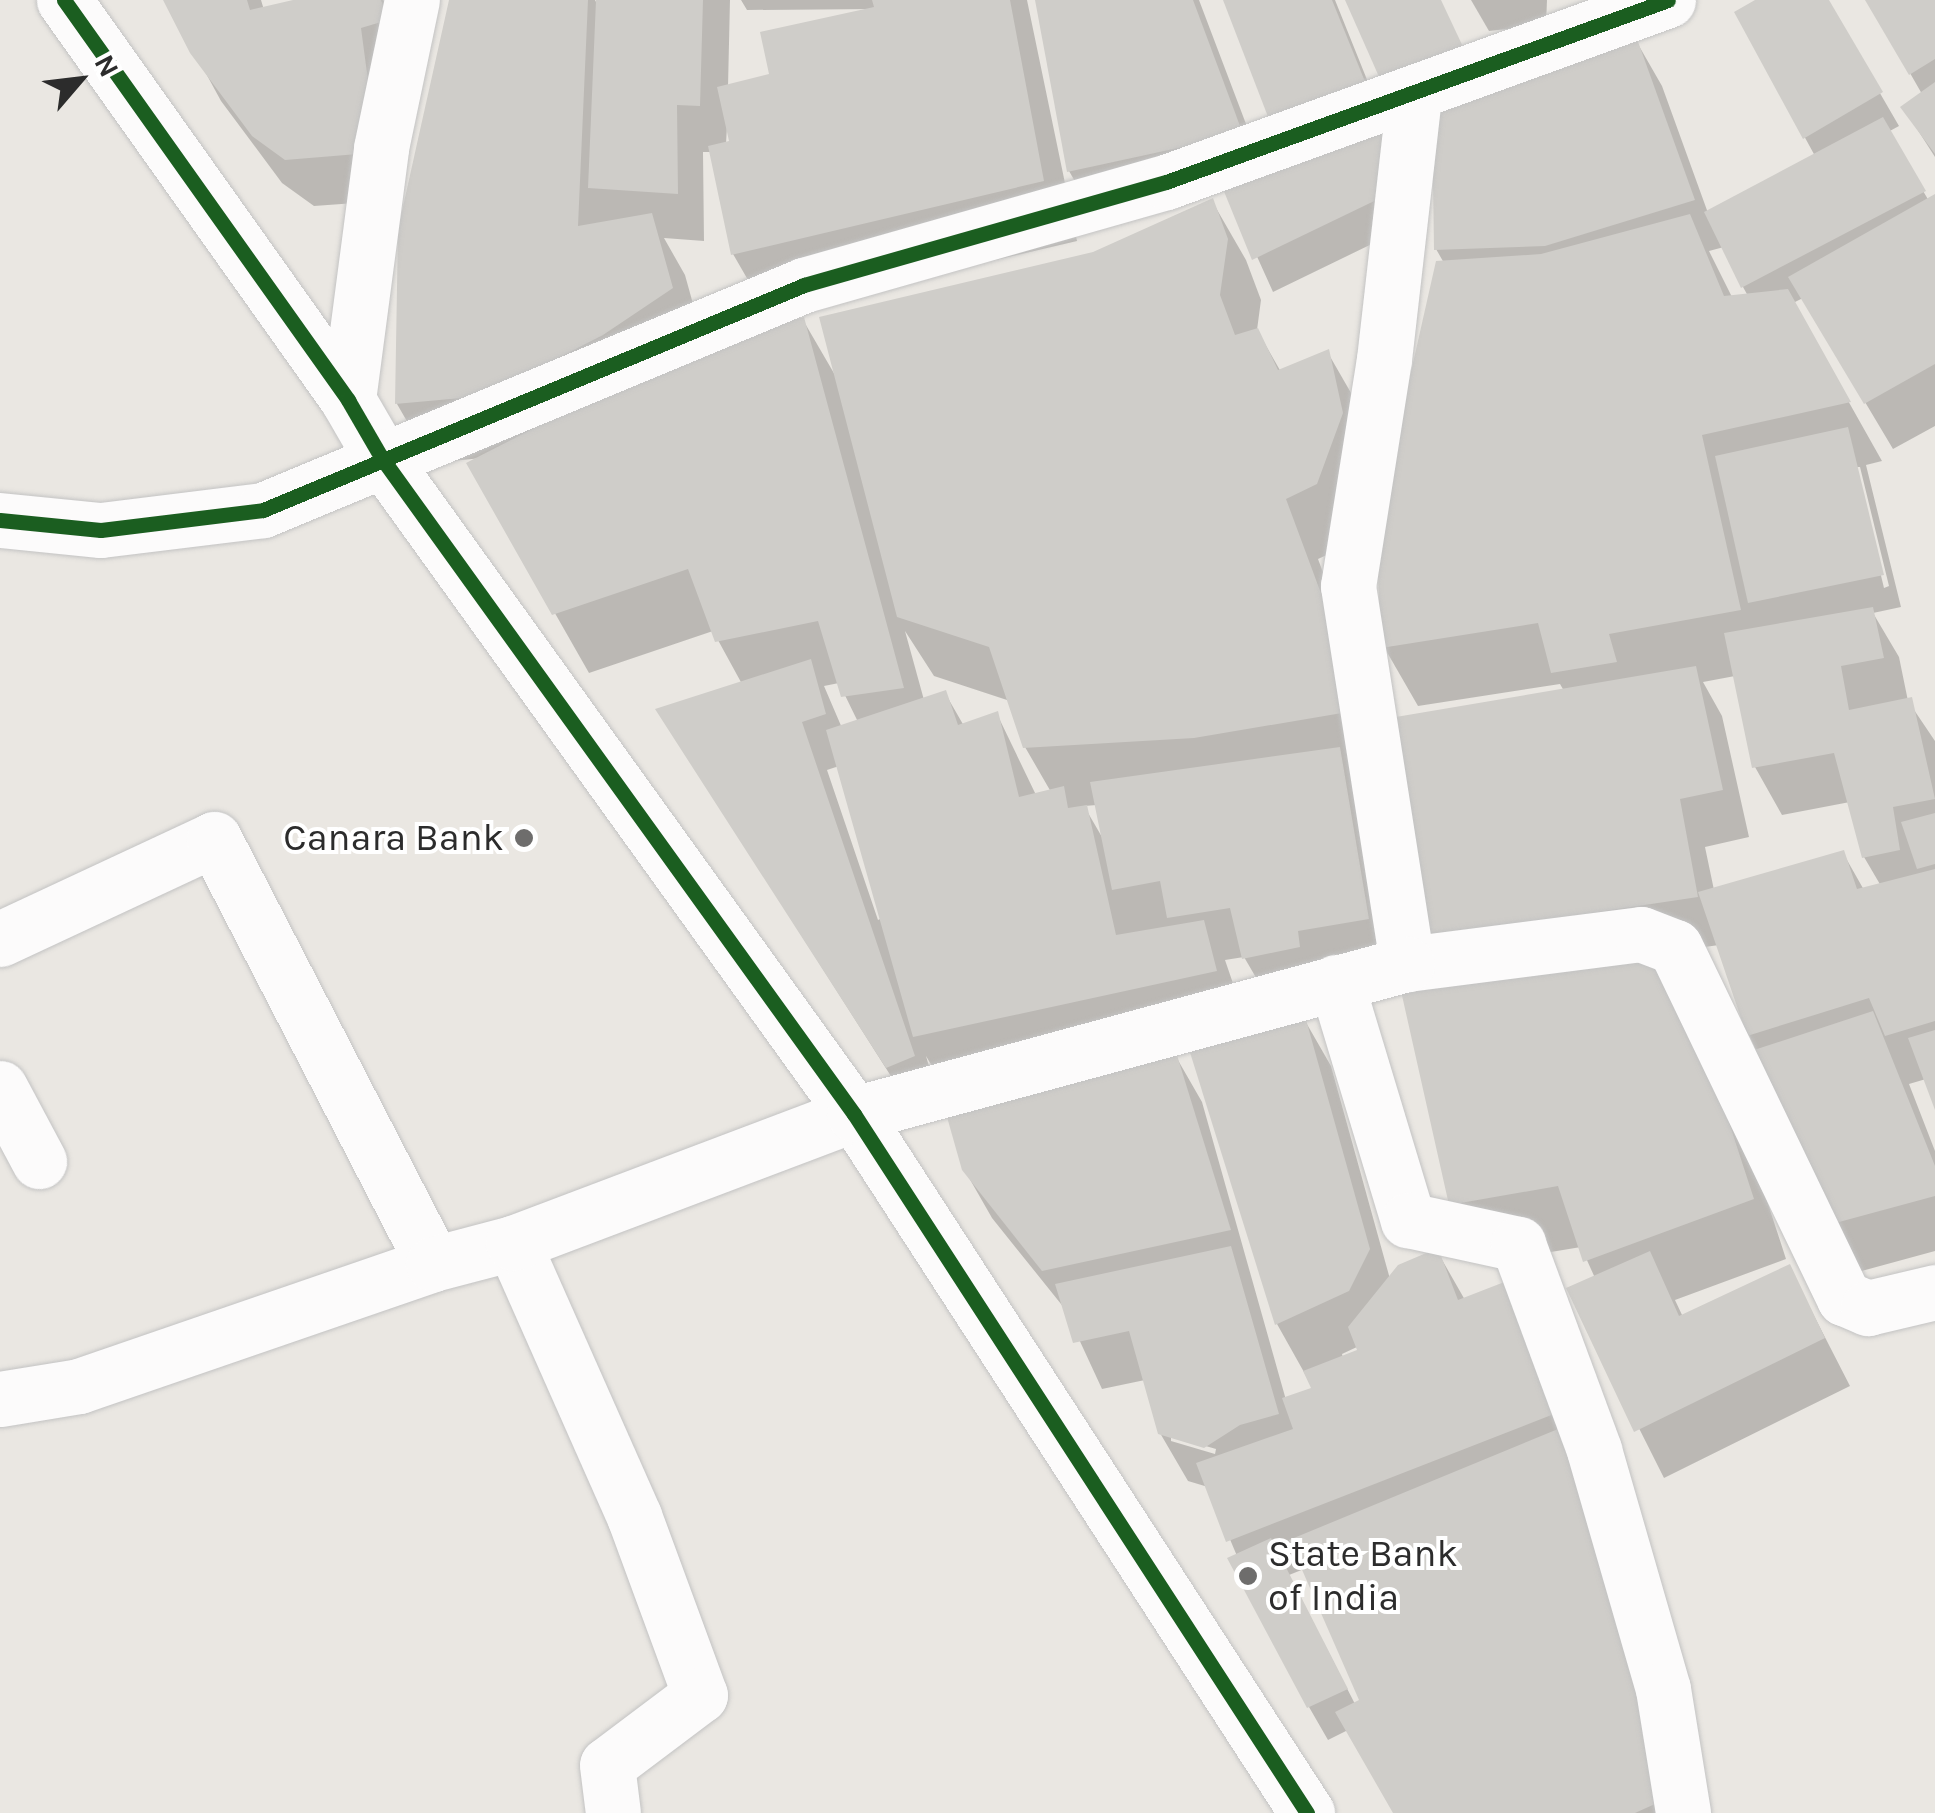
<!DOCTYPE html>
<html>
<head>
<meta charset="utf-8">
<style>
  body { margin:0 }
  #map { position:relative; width:1935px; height:1813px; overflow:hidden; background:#eae7e2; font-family:Karla,sans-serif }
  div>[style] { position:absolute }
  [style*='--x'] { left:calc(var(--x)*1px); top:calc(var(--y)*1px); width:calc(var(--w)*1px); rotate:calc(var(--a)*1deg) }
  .shadow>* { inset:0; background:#0003 }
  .building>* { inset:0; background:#cfcdc9 }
  .roads { filter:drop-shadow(0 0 2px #c3c3c3) drop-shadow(0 0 2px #c3c3c3) }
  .minor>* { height:55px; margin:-27.5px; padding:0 27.5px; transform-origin:27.5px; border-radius:27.5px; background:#fcfbfb }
  .cycleway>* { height:15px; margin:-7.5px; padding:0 7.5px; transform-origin:7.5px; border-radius:7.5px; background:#1b5e20 }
  .dots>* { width:28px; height:28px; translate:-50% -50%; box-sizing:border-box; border:5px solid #fff; border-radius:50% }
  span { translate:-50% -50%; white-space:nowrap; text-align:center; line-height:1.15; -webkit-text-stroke:8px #fff; paint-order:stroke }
  .poi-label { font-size:38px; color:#2c2c2c }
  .right { translate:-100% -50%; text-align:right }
  .left { translate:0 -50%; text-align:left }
  .north { position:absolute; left:30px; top:30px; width:100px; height:100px; -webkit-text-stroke:8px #fff; paint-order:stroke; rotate:62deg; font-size:28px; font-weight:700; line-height:40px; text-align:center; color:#2c2c2c }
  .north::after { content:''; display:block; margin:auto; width:35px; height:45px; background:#2c2c2c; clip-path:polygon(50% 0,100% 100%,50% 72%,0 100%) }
</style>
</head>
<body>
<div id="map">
  <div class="shadow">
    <i style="clip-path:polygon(166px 0,261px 0,264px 10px,304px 0,383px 0,401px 31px,397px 200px,314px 206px,282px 183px,221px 101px)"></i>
    <i style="clip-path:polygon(evenodd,451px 0,595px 0,598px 6px,599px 0,730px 0,728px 87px,772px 76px,763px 34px,876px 9px,747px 10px,741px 0,1027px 0,1077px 241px,767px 313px,733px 254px,712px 152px,703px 152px,704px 241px,664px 238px,685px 275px,705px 347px,803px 320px,835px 375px,822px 319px,1093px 254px,1212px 201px,1246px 260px,1261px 300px,1257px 330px,1281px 372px,1328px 353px,1362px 412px,1375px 474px,1351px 544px,1318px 559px,1378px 720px,1381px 771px,1354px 776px,1366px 797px,1395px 966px,1323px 978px,1325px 994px,1272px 1005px,1244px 957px,1225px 960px,1250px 1033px,1304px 1019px,1331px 1066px,1390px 1279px,1400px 1267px,1437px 1251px,1465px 1300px,1511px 1282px,1538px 1329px,1580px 1461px,1636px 1589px,1682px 1752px,1692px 1813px,1396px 1813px,1348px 1730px,1328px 1740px,1309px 1707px,1231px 1559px,1237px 1556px,1208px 1487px,1188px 1481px,1160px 1433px,1145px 1380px,1102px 1389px,1065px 1309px,992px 1218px,964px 1169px,950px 1119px,1175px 1055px,1202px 1102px,1286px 1400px,1314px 1390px,1277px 1324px,1190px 1043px,949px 1095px,926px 1056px,940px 1104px,915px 1114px,659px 711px,742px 684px,713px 631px,589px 673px,470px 464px,482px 458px,431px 463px,397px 404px,401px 230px,451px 0,727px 126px,732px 142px,726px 144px,727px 126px,451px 0,905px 631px,934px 676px,1010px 701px,1025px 747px,1051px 792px,1036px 795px,997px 714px,964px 726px,945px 693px,924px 700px,905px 631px,451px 0,839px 683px,858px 722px,842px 728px,824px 686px,839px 683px,451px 0,839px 766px,882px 918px,878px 920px,827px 770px,839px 766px,451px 0,1097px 805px,1103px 837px,1102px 837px,1084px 806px,1097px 805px,451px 0,1359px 1346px,1361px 1351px,1343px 1358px,1342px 1354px,1359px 1346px,451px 0,1171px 1436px,1216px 1449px,1215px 1454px,1171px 1441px,1171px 1436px,451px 0,1304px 1569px,1362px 1701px,1355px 1704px,1289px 1575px,1304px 1569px)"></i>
    <i style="clip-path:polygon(1038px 0,1199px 0,1265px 174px,1346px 139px,1225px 0,1335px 0,1384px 122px,1413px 224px,1273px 292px,1227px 190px,1096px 218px,1069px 171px)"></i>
    <i style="clip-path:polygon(1471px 0,1547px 0,1546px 25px,1489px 31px)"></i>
    <i style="clip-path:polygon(evenodd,1760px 0,1826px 0,1899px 126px,1888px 132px,1929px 201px,1935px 197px,1935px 426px,1893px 449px,1803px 298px,1793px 303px,1882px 461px,1866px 465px,1901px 607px,1873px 613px,1899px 657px,1908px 701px,1935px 741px,1935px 1104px,1926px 1079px,1909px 1084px,1935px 1151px,1935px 1251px,1858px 1272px,1749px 1035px,1719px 945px,1634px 957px,1713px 1034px,1786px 1259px,1675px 1300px,1683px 1317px,1789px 1267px,1850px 1386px,1664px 1478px,1569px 1289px,1595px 1278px,1581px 1247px,1485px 1263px,1451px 1204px,1564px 691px,1560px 684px,1418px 706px,1384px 647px,1444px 263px,1436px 249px,1635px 39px,1662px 86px,1708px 213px,1815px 156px,1737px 13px,1760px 0,1724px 247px,1743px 287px,1748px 296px,1732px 297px,1709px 251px,1724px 247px,1760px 0,1855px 467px,1860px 467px,1889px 586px,1884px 588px,1855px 467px,1760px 0,1735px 676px,1755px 767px,1782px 815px,1850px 802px,1864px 857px,1881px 886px,1864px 890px,1843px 853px,1714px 890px,1705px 847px,1749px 837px,1722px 716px,1703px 682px,1735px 676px)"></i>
    <i style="clip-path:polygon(1868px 0,1935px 0,1935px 157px,1903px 107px,1922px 94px)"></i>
  </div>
  <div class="building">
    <i style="clip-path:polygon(163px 0,247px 0,250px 10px,293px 0,381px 0,388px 20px,361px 28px,375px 133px,370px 153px,285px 160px,252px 136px,190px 53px)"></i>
    <i style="clip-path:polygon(449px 0,588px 0,578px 226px,652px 213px,673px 288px,603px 335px,484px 396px,395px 404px,398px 229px)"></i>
    <i style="clip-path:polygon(596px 0,703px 0,700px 106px,677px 105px,678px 194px,588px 188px)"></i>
    <i style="clip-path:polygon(872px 0,1010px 0,1044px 181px,731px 255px,708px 146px,729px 141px,717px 87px,769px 74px,760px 32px,874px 7px)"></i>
    <i style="clip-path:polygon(1035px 0,1193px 0,1243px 134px,1067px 172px)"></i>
    <i style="clip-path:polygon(1223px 0,1332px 0,1368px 89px,1270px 122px)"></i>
    <i style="clip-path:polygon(1345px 0,1441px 0,1465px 51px,1384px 88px)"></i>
    <i style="clip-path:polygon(1755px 0,1829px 0,1883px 92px,1803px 139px,1734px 12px)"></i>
    <i style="clip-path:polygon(1865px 0,1935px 0,1935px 59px,1909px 75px)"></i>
    <i style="clip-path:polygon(1636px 36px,1695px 200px,1545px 246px,1434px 250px,1432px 110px)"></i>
    <i style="clip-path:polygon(1935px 82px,1935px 154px,1900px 107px)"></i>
    <i style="clip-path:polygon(1883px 117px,1926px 191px,1741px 288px,1704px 212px)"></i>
    <i style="clip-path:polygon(1386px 120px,1395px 191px,1252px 260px,1223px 189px)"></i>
    <i style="clip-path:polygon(1935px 194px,1935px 364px,1864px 404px,1788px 277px)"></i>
    <i style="clip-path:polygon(1213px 198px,1228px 239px,1220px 295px,1235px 335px,1258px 328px,1278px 370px,1329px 349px,1343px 413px,1317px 484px,1286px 499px,1345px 658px,1348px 712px,1194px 738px,1023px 748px,989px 647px,897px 617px,819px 317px,1093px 252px)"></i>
    <i style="clip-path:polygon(1690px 214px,1724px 296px,1788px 289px,1851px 402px,1702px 435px,1741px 610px,1609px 634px,1617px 662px,1551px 673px,1538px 623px,1381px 648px,1376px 527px,1436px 261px,1541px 254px)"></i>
    <i style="clip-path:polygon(804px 317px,904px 688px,841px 697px,818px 621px,715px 642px,688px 569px,552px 615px,466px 463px,689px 349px)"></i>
    <i style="clip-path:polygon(1848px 427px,1884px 575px,1748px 603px,1715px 456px)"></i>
    <i style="clip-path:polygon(1873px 607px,1884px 658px,1841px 666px,1849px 710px,1912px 697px,1935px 799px,1893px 807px,1900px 850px,1862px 858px,1834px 753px,1752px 768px,1724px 633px)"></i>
    <i style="clip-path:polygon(811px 659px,826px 714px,802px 722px,915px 1056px,886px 1068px,655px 709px)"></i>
    <i style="clip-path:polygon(1696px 666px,1723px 790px,1680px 799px,1698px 897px,1424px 938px,1384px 719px)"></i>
    <i style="clip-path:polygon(946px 690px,958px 725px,998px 711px,1019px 797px,1064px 786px,1068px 808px,1087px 805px,1116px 935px,1204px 920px,1217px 971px,913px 1037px,826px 730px)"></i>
    <i style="clip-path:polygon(1340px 747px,1369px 919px,1298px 931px,1300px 947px,1242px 959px,1230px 908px,1167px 918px,1160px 881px,1112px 890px,1090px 782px)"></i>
    <i style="clip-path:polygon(1935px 813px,1935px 864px,1917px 869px,1901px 822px)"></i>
    <i style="clip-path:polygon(1844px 850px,1857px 889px,1935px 869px,1935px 1021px,1885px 1036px,1869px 998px,1747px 1036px,1698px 892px)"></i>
    <i style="clip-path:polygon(1624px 954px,1680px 972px,1754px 1199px,1583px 1262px,1558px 1186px,1449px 1205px,1401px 991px)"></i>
    <i style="clip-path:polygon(1873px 1011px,1935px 1166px,1935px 1196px,1828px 1225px,1754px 1050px)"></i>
    <i style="clip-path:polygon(1305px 1016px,1370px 1249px,1349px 1291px,1275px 1325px,1188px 1046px)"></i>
    <i style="clip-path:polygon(1935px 1030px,1935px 1110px,1908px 1038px)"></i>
    <i style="clip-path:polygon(1176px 1052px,1231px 1230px,1042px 1271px,962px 1170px,947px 1117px)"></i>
    <i style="clip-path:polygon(1231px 1246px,1279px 1414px,1240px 1425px,1204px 1448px,1158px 1434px,1129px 1331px,1073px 1343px,1055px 1284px)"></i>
    <i style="clip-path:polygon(1438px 1248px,1458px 1300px,1512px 1279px,1559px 1412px,1226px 1542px,1196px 1463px,1293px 1429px,1282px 1398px,1311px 1388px,1303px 1371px,1357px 1350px,1348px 1327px,1398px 1265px)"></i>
    <i style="clip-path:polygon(1650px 1251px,1679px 1316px,1790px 1264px,1825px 1338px,1634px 1432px,1566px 1288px)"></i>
    <i style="clip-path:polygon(1563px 1427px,1666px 1799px,1635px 1813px,1393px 1813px,1335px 1712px,1359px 1700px,1289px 1540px)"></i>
    <i style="clip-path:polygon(1271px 1538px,1348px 1689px,1307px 1708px,1227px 1558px)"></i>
  </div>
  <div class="roads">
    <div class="minor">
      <i style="--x:64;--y:0;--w:491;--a:54.6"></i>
      <i style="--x:348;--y:400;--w:66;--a:59.9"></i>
      <i style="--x:381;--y:457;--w:810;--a:54.25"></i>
      <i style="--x:854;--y:1114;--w:833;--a:57.05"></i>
      <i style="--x:1414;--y:96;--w:265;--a:96.5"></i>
      <i style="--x:1384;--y:359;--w:230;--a:99"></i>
      <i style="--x:1348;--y:586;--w:383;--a:81.1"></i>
      <i style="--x:1407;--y:964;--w:236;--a:-7.3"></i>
      <i style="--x:1641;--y:934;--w:36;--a:21"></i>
      <i style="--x:1675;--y:947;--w:390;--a:64.3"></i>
      <i style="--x:1844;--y:1298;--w:26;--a:23"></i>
      <i style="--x:1868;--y:1308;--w:69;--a:-13.4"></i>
      <i style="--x:348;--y:400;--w:254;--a:-82.5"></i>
      <i style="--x:381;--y:148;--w:151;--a:-78.2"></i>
      <i style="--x:0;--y:520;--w:101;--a:5.7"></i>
      <i style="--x:101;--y:530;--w:163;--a:-7"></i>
      <i style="--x:263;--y:510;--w:586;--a:-22.58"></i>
      <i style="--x:804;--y:285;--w:376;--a:-15.9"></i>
      <i style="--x:1166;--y:182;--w:534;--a:-19.93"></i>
      <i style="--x:0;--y:939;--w:236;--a:-25"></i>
      <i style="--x:214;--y:839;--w:478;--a:62.7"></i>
      <i style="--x:1336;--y:982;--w:249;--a:73.2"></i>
      <i style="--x:1408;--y:1220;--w:113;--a:12.3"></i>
      <i style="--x:1518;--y:1244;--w:220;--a:69.7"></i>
      <i style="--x:1594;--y:1450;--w:249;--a:73.9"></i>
      <i style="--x:1663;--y:1689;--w:126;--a:80.8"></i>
      <i style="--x:0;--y:1088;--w:83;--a:61.9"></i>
      <i style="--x:513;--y:1243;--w:299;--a:66.1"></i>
      <i style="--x:634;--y:1516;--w:191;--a:69.8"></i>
      <i style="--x:700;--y:1695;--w:116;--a:143"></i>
      <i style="--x:607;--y:1765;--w:48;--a:82.9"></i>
      <i style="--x:0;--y:1399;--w:80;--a:-9.3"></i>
      <i style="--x:79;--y:1386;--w:374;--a:-19"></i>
      <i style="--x:433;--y:1264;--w:83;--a:-14.7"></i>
      <i style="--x:513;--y:1243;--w:365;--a:-20.7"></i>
      <i style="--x:854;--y:1114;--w:573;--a:-15.18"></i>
    </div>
  </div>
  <div class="cycleway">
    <i style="--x:64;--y:0;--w:491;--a:54.6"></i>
    <i style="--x:348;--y:400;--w:66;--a:59.9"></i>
    <i style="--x:381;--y:457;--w:810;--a:54.25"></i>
    <i style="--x:854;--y:1114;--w:833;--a:57.05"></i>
    <i style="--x:0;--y:520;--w:101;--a:5.7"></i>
    <i style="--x:101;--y:530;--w:163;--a:-7"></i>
    <i style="--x:263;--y:510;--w:586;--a:-22.58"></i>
    <i style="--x:804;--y:285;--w:376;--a:-15.9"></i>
    <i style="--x:1166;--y:182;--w:534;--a:-19.93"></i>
  </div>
  <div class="dots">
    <i style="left:524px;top:838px;background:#6e6d6c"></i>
    <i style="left:1248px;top:1576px;background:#6e6d6c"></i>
  </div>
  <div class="poi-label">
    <span class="right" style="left:504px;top:838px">Canara Bank</span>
    <span class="left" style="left:1268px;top:1576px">State Bank<br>of India</span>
  </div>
  <div class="north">N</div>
</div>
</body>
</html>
